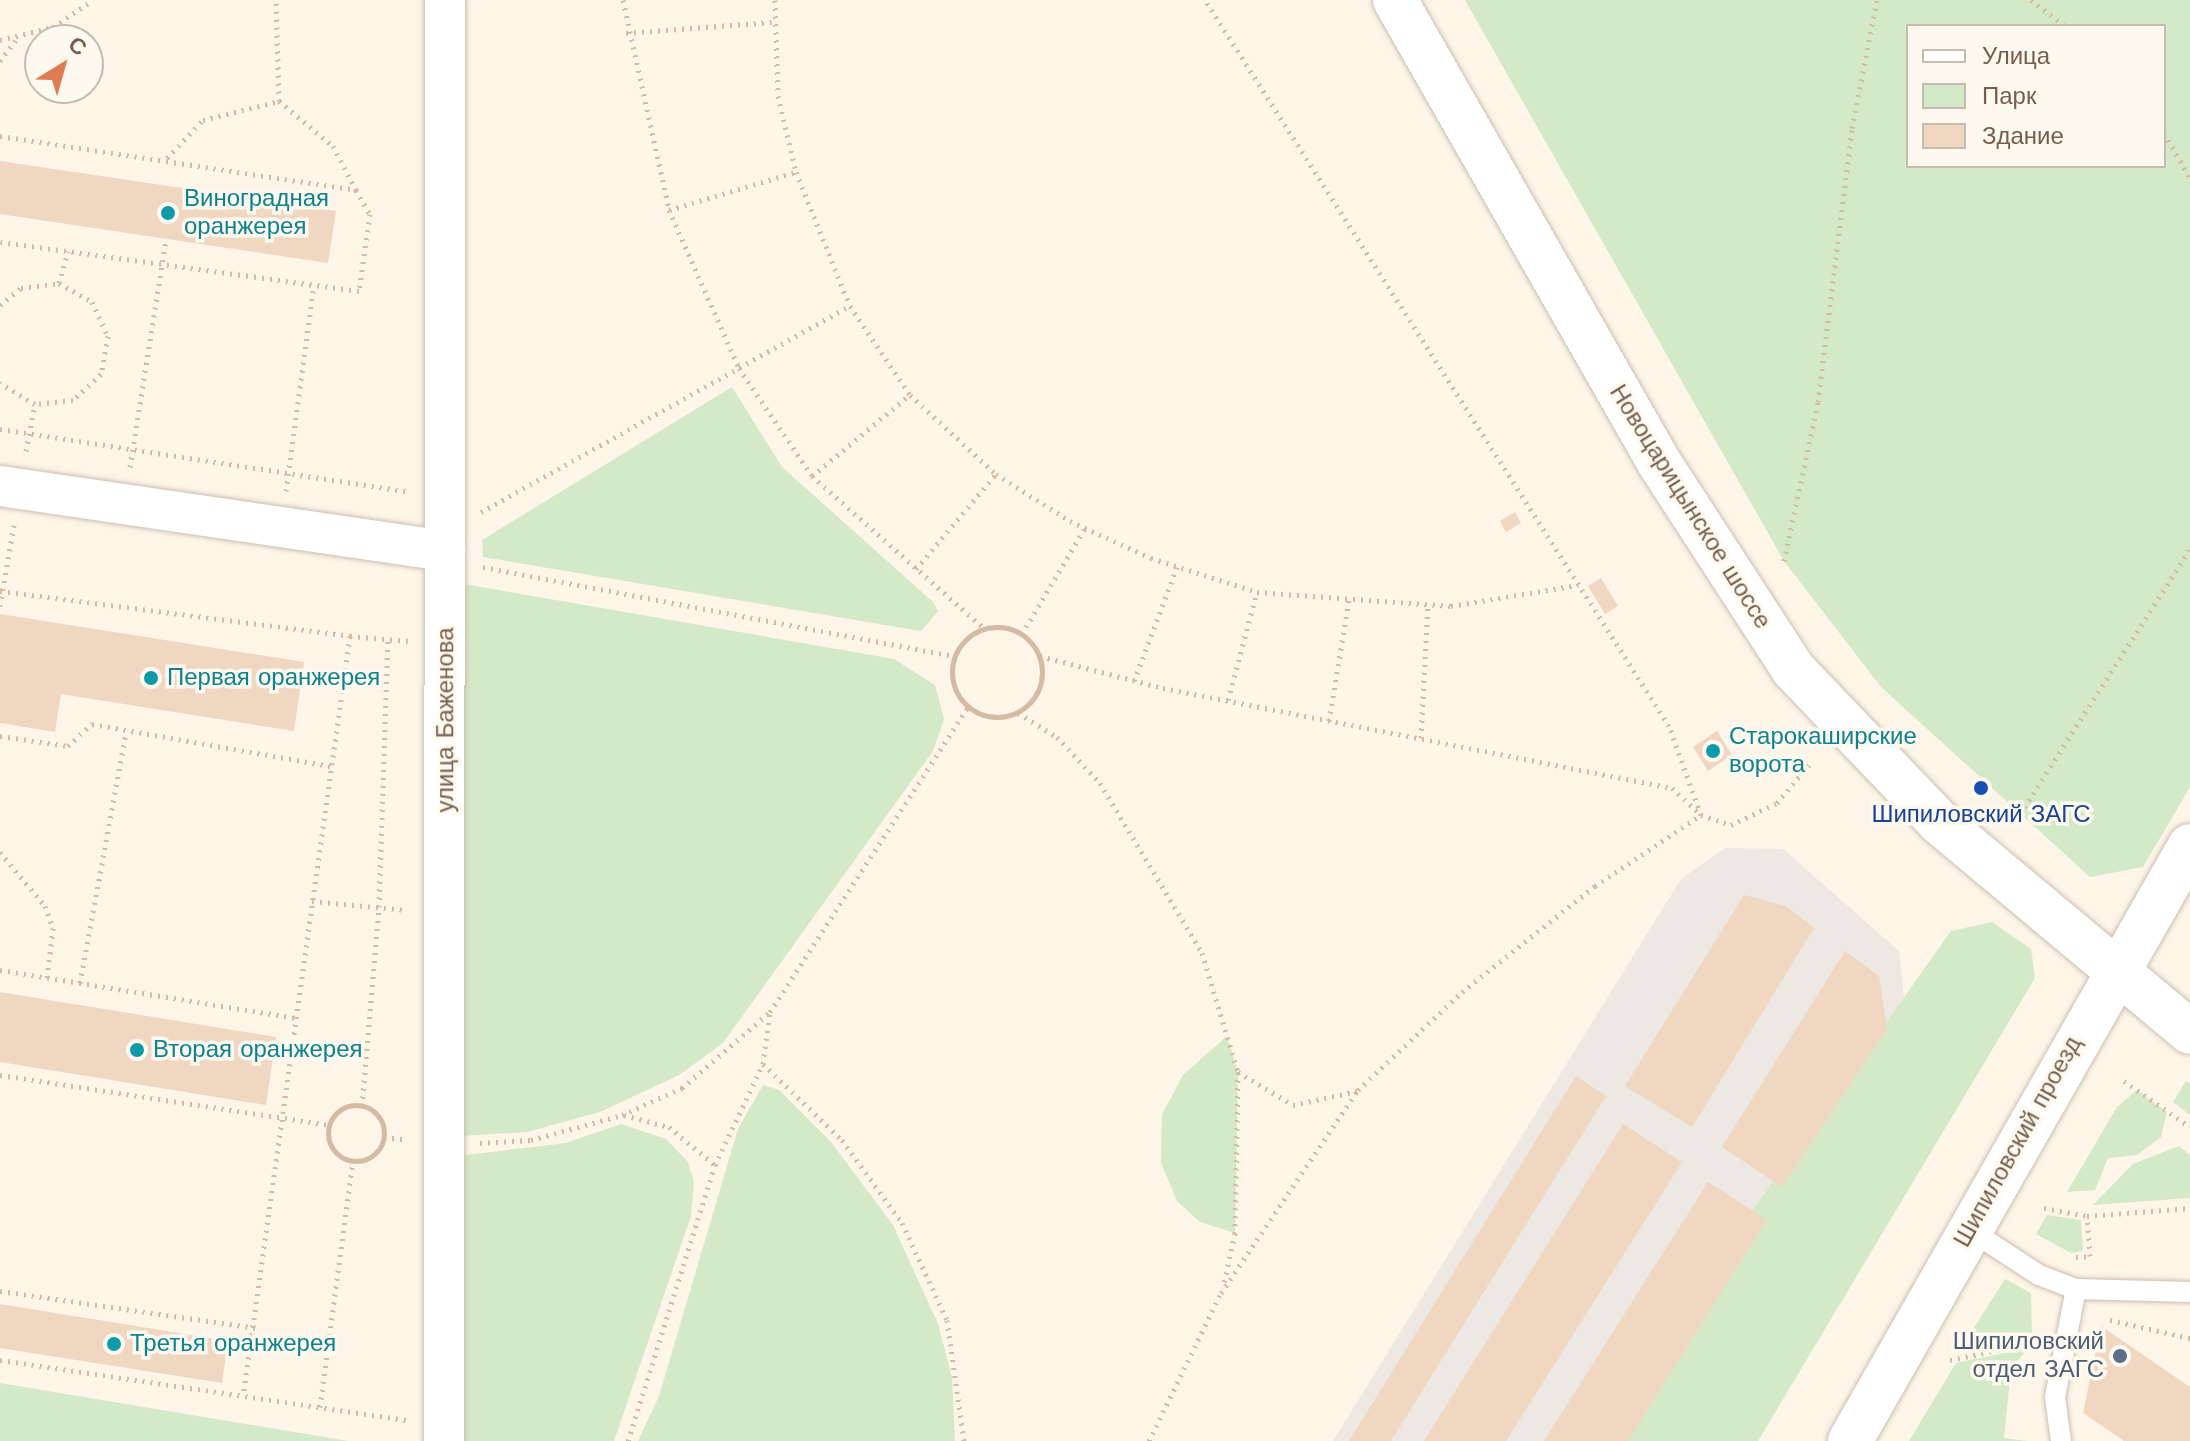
<!DOCTYPE html>
<html>
<head>
<meta charset="utf-8">
<style>
  body { margin:0 }
  #map { position:relative; width:2190px; height:1441px; overflow:hidden; background:#fcf5e8; font-family:"Work Sans",sans-serif }
  div>[style] { position:absolute }
  [style*='--x'] { left:calc(var(--x)*1px); top:calc(var(--y)*1px); width:calc(var(--w)*1px); rotate:calc(var(--a)*1deg) }
  .industrial>* { inset:0; background:#ede8e1 }
  .green>* { inset:0; background:#d3e9c7 }
  .building>* { inset:0; background:#f0d7c1 }
  .path>* { height:5px; margin-top:-2.5px; transform-origin:0; background:repeating-linear-gradient(90deg,#d5baa4 0 2px,transparent 0 8px) }
  .path>.ring { margin:-2.5px; padding:0; box-sizing:content-box; background:none; border:5px solid #d5baa4; border-radius:50% }
  .roads { filter:drop-shadow(0 0 2px #cebeaf) drop-shadow(0 0 2px #cebeaf) }
  .lane>* { height:20px; margin:-10px; padding:0 10px; transform-origin:10px; border-radius:10px; background:#fff }
  .street>* { height:40px; margin:-20px; padding:0 20px; transform-origin:20px; border-radius:20px; background:#fff }
  .secondary>* { height:44px; margin:-22px; padding:0 22px; transform-origin:22px; border-radius:22px; background:#fff }
  .dots>* { width:22px; height:22px; translate:-50% -50%; box-sizing:border-box; border:4px solid #fef9ef; border-radius:50% }
  span { translate:-50% -50%; white-space:nowrap; text-align:center; line-height:1.15; -webkit-text-stroke:7px #fef9ef; paint-order:stroke }
  .culture-label { font-size:24px; color:#0d838f }
  .left { translate:0 -50%; text-align:left }
  .street-label { font-size:24px; color:#755e4d }
  .transit-label { font-size:24px; color:#164399 }
  .service-label { font-size:24px; color:#4e5e75 }
  .right { translate:-100% -50%; text-align:right }
  .legend { position:absolute; left:1906px; top:24px; width:260px; height:144px; box-sizing:border-box; background:#fef9ef; border:2px solid #c7bbae; margin:0; padding:10px 14px; list-style:none; font-size:24px; color:#755e4d }
  .legend li { display:flex; align-items:center; gap:16px; height:40px }
  .legend b { width:40px; border:2px solid #c7bbae }
  .north { position:absolute; left:24px; top:24px; width:80px; height:80px; box-sizing:border-box; background:#fef9ef; border:2px solid #c7bbae; border-radius:50%; rotate:37deg; font-size:22px; font-weight:700; line-height:32px; text-align:center; color:#755e4d }
  .north::after { content:''; display:block; margin:auto; width:28px; height:36px; background:#e07c53; clip-path:polygon(50% 0,100% 100%,50% 72%,0 100%) }
</style>
</head>
<body>
<div id="map">
  <div class="industrial">
    <i style="clip-path:polygon(1725px 848px,1783px 849px,1899px 951px,1909px 1045px,1710px 1441px,1333px 1441px,1681px 879px)"></i>
  </div>
  <div class="green">
    <i style="clip-path:polygon(evenodd,1465px 0,2190px 0,2190px 787px,2143px 867px,2090px 877px,1881px 687px,1784px 561px,1465px 0,1908px 26px,2164px 26px,2164px 166px,1908px 166px,1908px 26px)"></i>
    <i style="clip-path:polygon(732px 387px,782px 467px,933px 602px,938px 611px,921px 631px,483px 557px,482px 540px)"></i>
    <i style="clip-path:polygon(464px 584px,894px 659px,935px 685px,944px 719px,933px 751px,723px 1043px,679px 1075px,600px 1112px,527px 1132px,461px 1136px)"></i>
    <i style="clip-path:polygon(1992px 922px,2031px 949px,2035px 978px,1758px 1441px,1589px 1441px,1951px 931px)"></i>
    <i style="clip-path:polygon(1227px 1036px,1238px 1072px,1235px 1233px,1200px 1222px,1177px 1201px,1161px 1163px,1162px 1115px,1183px 1075px)"></i>
    <i style="clip-path:polygon(2186px 1081px,2190px 1084px,2190px 1115px,2173px 1102px)"></i>
    <i style="clip-path:polygon(763px 1085px,779px 1090px,831px 1142px,893px 1225px,938px 1324px,952px 1377px,955px 1441px,638px 1441px,659px 1396px,738px 1129px)"></i>
    <i style="clip-path:polygon(2137px 1090px,2167px 1112px,2161px 1137px,2137px 1155px,2108px 1158px,2095px 1190px,2067px 1192px,2117px 1107px)"></i>
    <i style="clip-path:polygon(621px 1124px,666px 1139px,688px 1162px,694px 1183px,691px 1216px,614px 1441px,460px 1441px,458px 1156px,566px 1143px)"></i>
    <i style="clip-path:polygon(2179px 1146px,2190px 1155px,2190px 1198px,2093px 1205px,2133px 1164px)"></i>
    <i style="clip-path:polygon(2047px 1215px,2081px 1220px,2083px 1251px,2071px 1253px,2036px 1234px)"></i>
    <i style="clip-path:polygon(2005px 1279px,2031px 1293px,2032px 1336px,1958px 1353px)"></i>
    <i style="clip-path:polygon(2029px 1348px,2011px 1368px,2004px 1438px,2027px 1441px,1909px 1441px,1956px 1363px)"></i>
    <i style="clip-path:polygon(0 1383px,348px 1441px,0 1441px)"></i>
  </div>
  <div class="building">
    <i style="clip-path:polygon(0 161px,336px 211px,328px 263px,0 214px)"></i>
    <i style="clip-path:polygon(1515px 512px,1521px 523px,1506px 532px,1500px 521px)"></i>
    <i style="clip-path:polygon(1601px 578px,1618px 606px,1605px 614px,1588px 586px)"></i>
    <i style="clip-path:polygon(0 614px,304px 662px,294px 731px,61px 694px,55px 732px,0 723px)"></i>
    <i style="clip-path:polygon(1717px 731px,1732px 755px,1708px 771px,1693px 747px)"></i>
    <i style="clip-path:polygon(1744px 895px,1786px 906px,1814px 928px,1692px 1127px,1625px 1086px)"></i>
    <i style="clip-path:polygon(1845px 951px,1879px 976px,1887px 1029px,1782px 1187px,1722px 1147px)"></i>
    <i style="clip-path:polygon(0 992px,276px 1037px,266px 1105px,0 1062px)"></i>
    <i style="clip-path:polygon(1576px 1076px,1606px 1096px,1391px 1441px,1349px 1441px)"></i>
    <i style="clip-path:polygon(1623px 1124px,1682px 1162px,1506px 1441px,1424px 1441px)"></i>
    <i style="clip-path:polygon(1708px 1182px,1767px 1220px,1628px 1441px,1544px 1441px)"></i>
    <i style="clip-path:polygon(0 1304px,228px 1341px,222px 1383px,0 1348px)"></i>
    <i style="clip-path:polygon(2101px 1326px,2190px 1387px,2190px 1441px,2124px 1441px,2083px 1413px)"></i>
  </div>
  <div class="path">
    <i style="--x:623;--y:0;--w:215;--a:77.6"></i>
    <i style="--x:669;--y:210;--w:173;--a:66.1"></i>
    <i style="--x:739;--y:368;--w:130;--a:55.9"></i>
    <i style="--x:812;--y:476;--w:230;--a:41.5"></i>
    <i style="--x:775;--y:0;--w:96;--a:88.2"></i>
    <i style="--x:778;--y:96;--w:78;--a:76.7"></i>
    <i style="--x:796;--y:172;--w:144;--a:68.1"></i>
    <i style="--x:850;--y:306;--w:107;--a:56"></i>
    <i style="--x:910;--y:395;--w:117;--a:42.6"></i>
    <i style="--x:996;--y:474;--w:88;--a:32.4"></i>
    <i style="--x:1070;--y:521;--w:89;--a:24.6"></i>
    <i style="--x:1151;--y:558;--w:111;--a:17.8"></i>
    <i style="--x:1257;--y:592;--w:195;--a:4.1"></i>
    <i style="--x:1451;--y:606;--w:129;--a:-9.4"></i>
    <i style="--x:2031;--y:0;--w:43;--a:37.4"></i>
    <i style="--x:626;--y:33;--w:146;--a:-4.3"></i>
    <i style="--x:0;--y:40;--w:55;--a:-13.8"></i>
    <i style="--x:53;--y:27;--w:48;--a:-34"></i>
    <i style="--x:0;--y:61;--w:26;--a:-53"></i>
    <i style="--x:279;--y:101;--w:70;--a:39.8"></i>
    <i style="--x:333;--y:146;--w:50;--a:62.4"></i>
    <i style="--x:2164;--y:133;--w:52;--a:60"></i>
    <i style="--x:0;--y:136;--w:360;--a:8.6"></i>
    <i style="--x:356;--y:190;--w:28;--a:60"></i>
    <i style="--x:370;--y:214;--w:78;--a:98.1"></i>
    <i style="--x:359;--y:291;--w:362;--a:-172.2"></i>
    <i style="--x:167;--y:158;--w:52;--a:-46.5"></i>
    <i style="--x:203;--y:120;--w:78;--a:-14"></i>
    <i style="--x:279;--y:101;--w:101;--a:-91.7"></i>
    <i style="--x:669;--y:210;--w:133;--a:-16.7"></i>
    <i style="--x:59;--y:283;--w:33;--a:-74"></i>
    <i style="--x:0;--y:305;--w:27;--a:-39"></i>
    <i style="--x:21;--y:288;--w:38;--a:-7"></i>
    <i style="--x:59;--y:283;--w:38;--a:30"></i>
    <i style="--x:92;--y:302;--w:38;--a:65"></i>
    <i style="--x:108;--y:336;--w:39;--a:100"></i>
    <i style="--x:101;--y:374;--w:38;--a:137"></i>
    <i style="--x:73;--y:400;--w:38;--a:174"></i>
    <i style="--x:35;--y:404;--w:41;--a:-149"></i>
    <i style="--x:0;--y:429;--w:411;--a:8.7"></i>
    <i style="--x:26;--y:451;--w:48;--a:-79.2"></i>
    <i style="--x:130;--y:467;--w:231;--a:-81"></i>
    <i style="--x:812;--y:476;--w:127;--a:-39.6"></i>
    <i style="--x:286;--y:491;--w:203;--a:-82.3"></i>
    <i style="--x:481;--y:512;--w:423;--a:-29.2"></i>
    <i style="--x:1784;--y:561;--w:163;--a:-77.9"></i>
    <i style="--x:1818;--y:402;--w:276;--a:-82.9"></i>
    <i style="--x:1852;--y:128;--w:130;--a:-78.9"></i>
    <i style="--x:483;--y:567;--w:479;--a:10.7"></i>
    <i style="--x:916;--y:569;--w:124;--a:-49.9"></i>
    <i style="--x:0;--y:591;--w:353;--a:7.3"></i>
    <i style="--x:350;--y:636;--w:767;--a:98.01"></i>
    <i style="--x:0;--y:606;--w:82;--a:-80.2"></i>
    <i class="ring" style="left:952px;top:627px;width:85px;height:85px"></i>
    <i style="--x:1022;--y:634;--w:123;--a:-59.3"></i>
    <i style="--x:350;--y:636;--w:58;--a:4.9"></i>
    <i style="--x:1040;--y:656;--w:127;--a:14.6"></i>
    <i style="--x:1163;--y:688;--w:519;--a:11.11"></i>
    <i style="--x:1672;--y:788;--w:40;--a:43"></i>
    <i style="--x:1701;--y:815;--w:32;--a:18"></i>
    <i style="--x:1731;--y:825;--w:51;--a:-25.6"></i>
    <i style="--x:1777;--y:803;--w:50;--a:-49.9"></i>
    <i style="--x:1134;--y:681;--w:122;--a:-69.3"></i>
    <i style="--x:1228;--y:700;--w:112;--a:-75"></i>
    <i style="--x:1018;--y:713;--w:46;--a:31.6"></i>
    <i style="--x:1057;--y:737;--w:63;--a:46.9"></i>
    <i style="--x:1100;--y:783;--w:198;--a:59"></i>
    <i style="--x:1202;--y:953;--w:124;--a:73.2"></i>
    <i style="--x:1238;--y:1072;--w:161;--a:91.1"></i>
    <i style="--x:1235;--y:1233;--w:56;--a:102.3"></i>
    <i style="--x:1329;--y:721;--w:123;--a:-80.6"></i>
    <i style="--x:0;--y:736;--w:69;--a:8.4"></i>
    <i style="--x:68;--y:746;--w:33;--a:-43"></i>
    <i style="--x:92;--y:724;--w:243;--a:10"></i>
    <i style="--x:1421;--y:738;--w:134;--a:-87"></i>
    <i style="--x:2020;--y:814;--w:315;--a:-57.3"></i>
    <i style="--x:0;--y:852;--w:70;--a:50.2"></i>
    <i style="--x:45;--y:906;--w:23;--a:70"></i>
    <i style="--x:53;--y:928;--w:50;--a:96.8"></i>
    <i style="--x:312;--y:901;--w:94;--a:5.5"></i>
    <i style="--x:0;--y:970;--w:300;--a:9.2"></i>
    <i style="--x:80;--y:983;--w:255;--a:-79.6"></i>
    <i style="--x:763;--y:1064;--w:110;--a:43.9"></i>
    <i style="--x:842;--y:1140;--w:102;--a:54.1"></i>
    <i style="--x:902;--y:1223;--w:107;--a:65.1"></i>
    <i style="--x:947;--y:1320;--w:122;--a:82"></i>
    <i style="--x:1238;--y:1072;--w:64;--a:31"></i>
    <i style="--x:1293;--y:1105;--w:66;--a:-12.3"></i>
    <i style="--x:0;--y:1075;--w:334;--a:8.6"></i>
    <i style="--x:2124;--y:1081;--w:80;--a:34.9"></i>
    <i class="ring" style="left:328px;top:1105px;width:51px;height:51px"></i>
    <i style="--x:362;--y:1106;--w:200;--a:-85.1"></i>
    <i style="--x:379;--y:907;--w:266;--a:-88.1"></i>
    <i style="--x:624;--y:1115;--w:47;--a:14.9"></i>
    <i style="--x:669;--y:1127;--w:60;--a:39.6"></i>
    <i style="--x:384;--y:1137;--w:23;--a:7"></i>
    <i style="--x:480;--y:1143;--w:51;--a:-3.4"></i>
    <i style="--x:531;--y:1140;--w:94;--a:-15.4"></i>
    <i style="--x:622;--y:1115;--w:66;--a:-24.2"></i>
    <i style="--x:682;--y:1088;--w:115;--a:-40.8"></i>
    <i style="--x:2044;--y:1208;--w:44;--a:10.5"></i>
    <i style="--x:2087;--y:1216;--w:103;--a:-4.4"></i>
    <i style="--x:2076;--y:1257;--w:14;--a:-4"></i>
    <i style="--x:2090;--y:1256;--w:40;--a:-94.3"></i>
    <i style="--x:0;--y:1291;--w:259;--a:8.2"></i>
    <i style="--x:2110;--y:1320;--w:82;--a:12.7"></i>
    <i style="--x:0;--y:1360;--w:412;--a:8.4"></i>
    <i style="--x:1950;--y:1360;--w:88;--a:-11.8"></i>
    <i style="--x:320;--y:1407;--w:248;--a:-82.4"></i>
    <i style="--x:628;--y:1441;--w:289;--a:-72.5"></i>
    <i style="--x:715;--y:1165;--w:112;--a:-64.6"></i>
    <i style="--x:763;--y:1064;--w:52;--a:-82.3"></i>
    <i style="--x:770;--y:1012;--w:364;--a:-57"></i>
    <i style="--x:1149;--y:1441;--w:165;--a:-64.1"></i>
    <i style="--x:1221;--y:1293;--w:245;--a:-56"></i>
    <i style="--x:1358;--y:1090;--w:143;--a:-43.3"></i>
    <i style="--x:1462;--y:992;--w:170;--a:-38.6"></i>
    <i style="--x:1595;--y:886;--w:128;--a:-33.8"></i>
    <i style="--x:1701;--y:815;--w:95;--a:-109.8"></i>
    <i style="--x:1669;--y:726;--w:862;--a:-122.58"></i>
  </div>
  <div class="roads">
    <div class="lane">
      <i style="--x:1970;--y:1230;--w:82;--a:33.1"></i>
      <i style="--x:2039;--y:1275;--w:40;--a:21"></i>
      <i style="--x:2076;--y:1289;--w:114;--a:1.5"></i>
      <i style="--x:2061;--y:1441;--w:44;--a:-97.8"></i>
      <i style="--x:2055;--y:1397;--w:110;--a:-79"></i>
    </div>
    <div class="street">
      <i style="--x:0;--y:486;--w:450;--a:8.3"></i>
      <i style="--x:444;--y:1441;--w:1441;--a:-89.96"></i>
    </div>
    <div class="secondary">
      <i style="--x:1395;--y:0;--w:534;--a:60.27"></i>
      <i style="--x:1660;--y:464;--w:244;--a:57"></i>
      <i style="--x:1793;--y:669;--w:211;--a:46.3"></i>
      <i style="--x:1939;--y:822;--w:327;--a:39.9"></i>
      <i style="--x:1850;--y:1441;--w:685;--a:-60.26"></i>
    </div>
  </div>
  <div class="dots">
    <i style="left:168px;top:213px;background:#0f9aa8"></i>
    <i style="left:151px;top:678px;background:#0f9aa8"></i>
    <i style="left:1713px;top:751px;background:#0f9aa8"></i>
    <i style="left:1981px;top:788px;background:#1a4fb4"></i>
    <i style="left:137px;top:1050px;background:#0f9aa8"></i>
    <i style="left:114px;top:1344px;background:#0f9aa8"></i>
    <i style="left:2120px;top:1356px;background:#5c6f8a"></i>
  </div>
  <div class="culture-label">
    <span class="left" style="left:184px;top:213px">Виноградная<br>оранжерея</span>
    <span class="left" style="left:167px;top:678px">Первая оранжерея</span>
    <span class="left" style="left:1729px;top:751px">Старокаширские<br>ворота</span>
    <span class="left" style="left:153px;top:1050px">Вторая оранжерея</span>
    <span class="left" style="left:130px;top:1344px">Третья оранжерея</span>
  </div>
  <div class="street-label">
    <span style="left:1690px;top:507px;rotate:58deg">Новоцарицынское шоссе</span>
    <span style="left:446px;top:720px;rotate:-90deg">улица Баженова</span>
    <span style="left:2018px;top:1142px;rotate:-61deg">Шипиловский проезд</span>
  </div>
  <div class="transit-label">
    <span style="left:1981px;top:815px">Шипиловский ЗАГС</span>
  </div>
  <div class="service-label">
    <span class="right" style="left:2104px;top:1356px">Шипиловский<br>отдел ЗАГС</span>
  </div>
  <ul class="legend">
  <li><b style="height:10px;background:#fff"></b>Улица</li>
  <li><b style="height:22px;background:#d3e9c7"></b>Парк</li>
  <li><b style="height:22px;background:#f0d7c1"></b>Здание</li>
  </ul>
  <div class="north">С</div>
</div>
</body>
</html>
